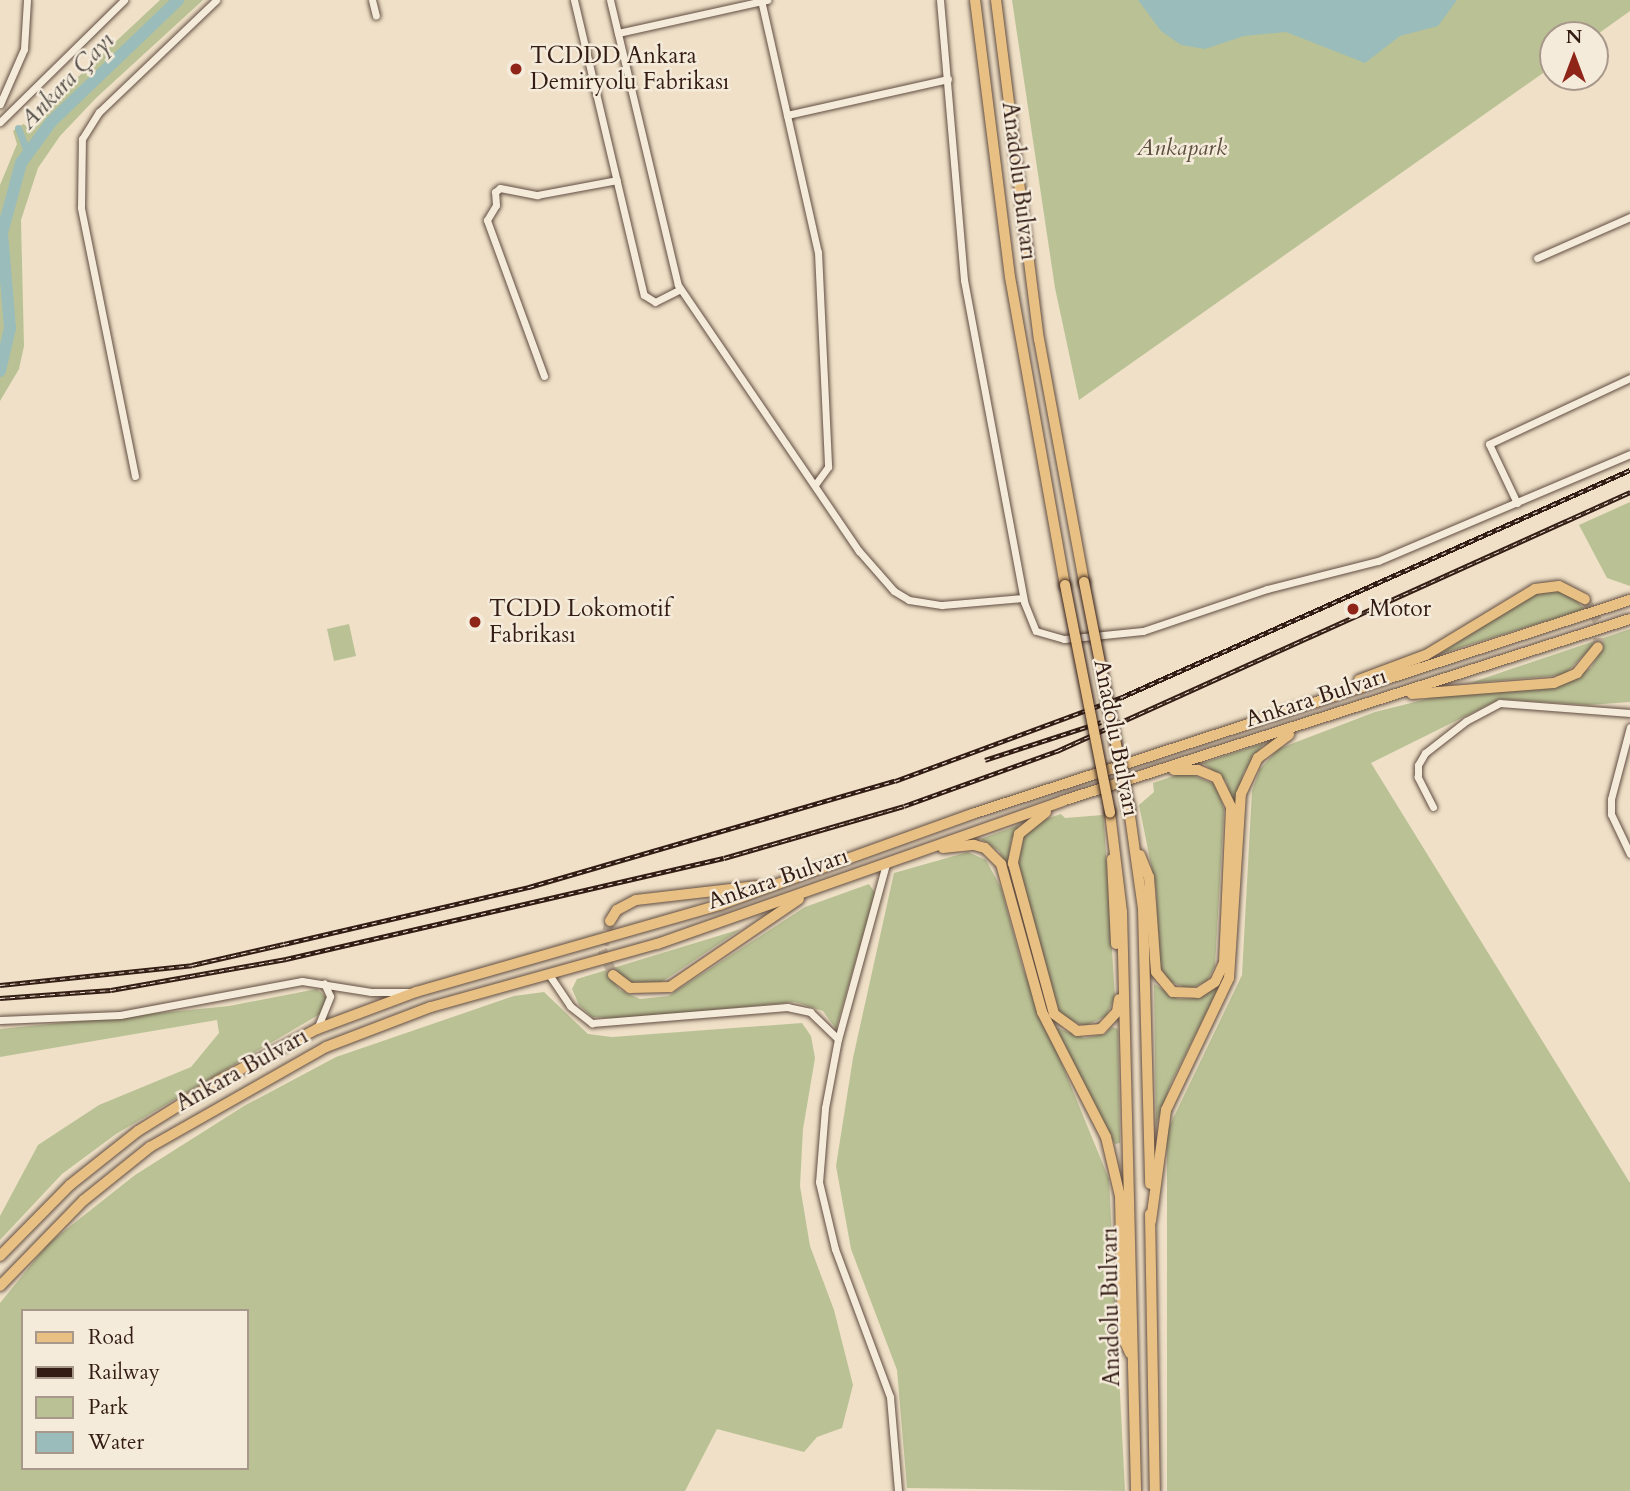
<!DOCTYPE html>
<html>
<head>
<meta charset="utf-8">
<style>
  body { margin:0 }
  #map { position:relative; width:1630px; height:1491px; overflow:hidden; background:#efe0c7; font-family:Cardo,serif }
  div>[style] { position:absolute }
  [style*='--x'] { left:calc(var(--x)*1px); top:calc(var(--y)*1px); width:calc(var(--w)*1px); rotate:calc(var(--a)*1deg) }
  .green>* { inset:0; background:#bac295 }
  .water>* { inset:0; background:#9abcba }
  .canal>* { height:7px; margin:-3.5px; padding:0 3.5px; transform-origin:3.5px; border-radius:3.5px; background:#9abcba }
  .river>* { height:12px; margin:-6px; padding:0 6px; transform-origin:6px; border-radius:6px; background:#9abcba }
  .primary-tunnel>* { height:10px; margin-top:-5px; transform-origin:0; background:repeating-linear-gradient(90deg,#c9b9a3 0 10px,transparent 0 15px) }
  .roads { filter:drop-shadow(0 0 2px #614d41) drop-shadow(0 0 2px #614d41) }
  .minor>* { height:7px; margin:-3.5px; padding:0 3.5px; transform-origin:3.5px; border-radius:3.5px; background:#f5ebdb }
  .primary>* { height:10px; margin:-5px; padding:0 5px; transform-origin:5px; border-radius:5px; background:#e8c084 }
  .rail>* { height:4.5px; margin-top:-2.25px; transform-origin:0; background:repeating-linear-gradient(90deg,#f5ebdb 0 5px,#321c14 0 10px); box-sizing:border-box; border-block:2px solid #321c14 }
  .bridges { filter:drop-shadow(0 0 2px #321c14) drop-shadow(0 0 2px #321c14) }
  .primary-bridge>* { height:10px; margin:-5px; padding:0 5px; transform-origin:5px; border-radius:5px; background:#e8c084 }
  .dots>* { width:19px; height:19px; translate:-50% -50%; box-sizing:border-box; border:4px solid #f5ebdb; border-radius:50% }
  span { translate:-50% -50%; white-space:nowrap; text-align:center; line-height:1.15; -webkit-text-stroke:5px #f5ebdb; paint-order:stroke }
  .poi-label { font-size:23px; color:#321c14 }
  .left { translate:0 -50%; text-align:left }
  .park-label { font-size:23px; color:#5b4e3b; font-style:italic }
  .street-label { font-size:23px; color:#321c14 }
  .water-label { font-size:24px; color:#514c46; font-style:italic }
  .legend { position:absolute; left:21px; top:1309px; width:228px; height:161px; box-sizing:border-box; background:#f5ebdb; border:2px solid #a7988b; margin:0; padding:9px 12px; list-style:none; font-size:21px; color:#321c14 }
  .legend li { display:flex; align-items:center; gap:14px; height:35px }
  .legend b { width:35px; border:2px solid #a7988b }
  .north { position:absolute; left:1539px; top:21px; width:70px; height:70px; box-sizing:border-box; background:#f5ebdb; border:2px solid #a7988b; border-radius:50%; rotate:0deg; font-size:19px; font-weight:700; line-height:28px; text-align:center; color:#321c14 }
  .north::after { content:''; display:block; margin:auto; width:24px; height:32px; background:#8f2418; clip-path:polygon(50% 0,100% 100%,50% 72%,0 100%) }
</style>
</head>
<body>
<div id="map">
  <div class="green">
    <i style="clip-path:polygon(160px 0,203px 0,96px 98px,60px 136px,38px 168px,21px 220px,24px 346px,19px 369px,0 401px,0 185px,17px 144px,13px 131px,23px 124px,30px 128px,62px 92px)"></i>
    <i style="clip-path:polygon(1012px 0,1630px 0,1630px 11px,1595px 36px,1553px 35px,1553px 66px,1079px 400px,1055px 288px)"></i>
    <i style="clip-path:polygon(1630px 502px,1630px 586px,1607px 578px,1579px 525px)"></i>
    <i style="clip-path:polygon(1551px 590px,1570px 594px,1585px 609px,1440px 654px,1530px 595px)"></i>
    <i style="clip-path:polygon(349px 624px,356px 656px,334px 661px,327px 629px)"></i>
    <i style="clip-path:polygon(1630px 629px,1630px 702px,1588px 705px,1500px 699px,1371px 763px,1630px 1183px,1630px 1491px,1167px 1491px,1167px 1131px,1242px 975px,1252px 791px,1260px 769px,1278px 749px,1375px 712px,1443px 695px,1557px 687px,1591px 668px,1603px 647px,1593px 646px,1564px 675px,1470px 683px)"></i>
    <i style="clip-path:polygon(1264px 743px,1244px 772px,1234px 810px,1226px 781px,1203px 763px)"></i>
    <i style="clip-path:polygon(1185px 772px,1216px 785px,1224px 809px,1215px 966px,1207px 981px,1189px 989px,1168px 981px,1160px 966px,1156px 889px,1139px 805px,1154px 792px,1153px 783px)"></i>
    <i style="clip-path:polygon(1061px 814px,1065px 818px,1103px 815px,1104px 824px,1115px 997px,1106px 1016px,1085px 1026px,1063px 1017px,1058px 1008px,1017px 863px,1023px 837px,1043px 820px)"></i>
    <i style="clip-path:polygon(1019px 825px,1011px 840px,1008px 867px,999px 851px,981px 839px)"></i>
    <i style="clip-path:polygon(968px 852px,986px 860px,1001px 888px,1023px 969px,1109px 1179px,1125px 1491px,907px 1488px,897px 1370px,851px 1249px,836px 1166px,853px 1058px,894px 873px)"></i>
    <i style="clip-path:polygon(869px 884px,875px 893px,836px 1029px,823px 1011px,795px 1002px,623px 1019px,592px 1017px,579px 1005px,572px 989px,577px 979px,741px 929px,657px 985px,612px 980px,620px 990px,640px 999px,668px 996px,805px 907px)"></i>
    <i style="clip-path:polygon(1228px 969px,1171px 1083px,1156px 1125px,1154px 984px,1178px 999px,1197px 998px,1213px 989px)"></i>
    <i style="clip-path:polygon(317px 989px,327px 998px,320px 1014px,116px 1134px,62px 1174px,0 1240px,0 1216px,38px 1145px,99px 1105px,191px 1067px,219px 1033px,217px 1020px,0 1057px,0 1029px,229px 1006px)"></i>
    <i style="clip-path:polygon(evenodd,544px 992px,588px 1034px,612px 1037px,802px 1023px,811px 1036px,815px 1058px,803px 1129px,800px 1186px,810px 1246px,834px 1310px,853px 1385px,842px 1428px,817px 1437px,804px 1452px,717px 1429px,685px 1491px,0 1491px,0 1303px,49px 1243px,135px 1175px,244px 1106px,336px 1057px,514px 996px,544px 992px,23px 1311px,247px 1311px,247px 1468px,23px 1468px,23px 1311px)"></i>
    <i style="clip-path:polygon(1055px 1027px,1084px 1038px,1105px 1034px,1112px 1027px,1118px 1029px,1120px 1143px,1115px 1144px)"></i>
  </div>
  <div class="water">
    <i style="clip-path:polygon(1138px 0,1457px 0,1438px 26px,1400px 36px,1365px 63px,1286px 32px,1244px 36px,1205px 49px,1181px 45px,1161px 31px)"></i>
  </div>
  <div class="canal">
    <i style="--x:18;--y:128;--w:26;--a:69"></i>
  </div>
  <div class="river">
    <i style="--x:0;--y:371;--w:44;--a:-76.9"></i>
    <i style="--x:10;--y:328;--w:95;--a:-94.8"></i>
    <i style="--x:2;--y:233;--w:73;--a:-74.8"></i>
    <i style="--x:21;--y:163;--w:51;--a:-53.8"></i>
    <i style="--x:51;--y:122;--w:176;--a:-43.8"></i>
  </div>
  <div class="primary-tunnel">
    <i style="--x:1585;--y:599;--w:28;--a:60"></i>
    <i style="--x:1599;--y:623;--w:24;--a:92"></i>
    <i style="--x:610;--y:921;--w:30;--a:105"></i>
    <i style="--x:602;--y:950;--w:27;--a:66"></i>
  </div>
  <div class="roads">
    <div class="minor">
      <i style="--x:372;--y:0;--w:16;--a:76"></i>
      <i style="--x:574;--y:0;--w:303;--a:76.7"></i>
      <i style="--x:644;--y:295;--w:13;--a:32"></i>
      <i style="--x:655;--y:302;--w:28;--a:-27"></i>
      <i style="--x:610;--y:0;--w:293;--a:76.6"></i>
      <i style="--x:678;--y:285;--w:322;--a:55.8"></i>
      <i style="--x:859;--y:551;--w:53;--a:48.8"></i>
      <i style="--x:894;--y:591;--w:17;--a:31"></i>
      <i style="--x:909;--y:600;--w:33;--a:9"></i>
      <i style="--x:942;--y:605;--w:81;--a:-4.9"></i>
      <i style="--x:761;--y:0;--w:258;--a:77.3"></i>
      <i style="--x:818;--y:252;--w:215;--a:87.3"></i>
      <i style="--x:828;--y:467;--w:22;--a:126"></i>
      <i style="--x:940;--y:0;--w:281;--a:85.1"></i>
      <i style="--x:964;--y:280;--w:328;--a:79.4"></i>
      <i style="--x:1024;--y:602;--w:31;--a:68"></i>
      <i style="--x:1036;--y:631;--w:29;--a:16"></i>
      <i style="--x:1064;--y:639;--w:79;--a:-5.8"></i>
      <i style="--x:1143;--y:631;--w:131;--a:-18.7"></i>
      <i style="--x:1267;--y:589;--w:114;--a:-14.2"></i>
      <i style="--x:1378;--y:561;--w:274;--a:-23"></i>
      <i style="--x:618;--y:33;--w:153;--a:-12.5"></i>
      <i style="--x:0;--y:104;--w:60;--a:-66.4"></i>
      <i style="--x:24;--y:49;--w:49;--a:-86.5"></i>
      <i style="--x:787;--y:115;--w:165;--a:-12.6"></i>
      <i style="--x:0;--y:122;--w:174;--a:-44.5"></i>
      <i style="--x:1537;--y:258;--w:102;--a:-23.8"></i>
      <i style="--x:544;--y:376;--w:166;--a:-110.1"></i>
      <i style="--x:487;--y:220;--w:17;--a:-59"></i>
      <i style="--x:496;--y:205;--w:13;--a:-94"></i>
      <i style="--x:495;--y:192;--w:6;--a:-39"></i>
      <i style="--x:500;--y:188;--w:38;--a:11"></i>
      <i style="--x:537;--y:195;--w:81;--a:-10.6"></i>
      <i style="--x:135;--y:476;--w:274;--a:-101.4"></i>
      <i style="--x:81;--y:207;--w:68;--a:-89.2"></i>
      <i style="--x:82;--y:139;--w:32;--a:-58"></i>
      <i style="--x:99;--y:112;--w:162;--a:-43.7"></i>
      <i style="--x:1517;--y:503;--w:65;--a:-115.4"></i>
      <i style="--x:1489;--y:444;--w:156;--a:-25.1"></i>
      <i style="--x:1630;--y:727;--w:74;--a:104.8"></i>
      <i style="--x:1611;--y:799;--w:15;--a:90"></i>
      <i style="--x:1611;--y:814;--w:44;--a:64.6"></i>
      <i style="--x:1433;--y:807;--w:34;--a:-117"></i>
      <i style="--x:1418;--y:777;--w:12;--a:-90"></i>
      <i style="--x:1418;--y:765;--w:14;--a:-60"></i>
      <i style="--x:1425;--y:753;--w:52;--a:-38"></i>
      <i style="--x:1466;--y:721;--w:38;--a:-28"></i>
      <i style="--x:1500;--y:703;--w:130;--a:4.4"></i>
      <i style="--x:886;--y:864;--w:181;--a:105.3"></i>
      <i style="--x:838;--y:1039;--w:70;--a:100.7"></i>
      <i style="--x:825;--y:1108;--w:74;--a:94.6"></i>
      <i style="--x:819;--y:1182;--w:69;--a:76.6"></i>
      <i style="--x:835;--y:1249;--w:158;--a:69.6"></i>
      <i style="--x:890;--y:1397;--w:94;--a:85.1"></i>
      <i style="--x:550;--y:976;--w:36;--a:56"></i>
      <i style="--x:570;--y:1006;--w:28;--a:38"></i>
      <i style="--x:592;--y:1023;--w:196;--a:-4.7"></i>
      <i style="--x:787;--y:1007;--w:24;--a:12"></i>
      <i style="--x:810;--y:1012;--w:39;--a:44"></i>
      <i style="--x:0;--y:1020;--w:120;--a:-2.4"></i>
      <i style="--x:120;--y:1015;--w:185;--a:-10.6"></i>
      <i style="--x:302;--y:981;--w:70;--a:9.1"></i>
      <i style="--x:371;--y:992;--w:37;--a:0"></i>
      <i style="--x:317;--y:1029;--w:35;--a:-68"></i>
      <i style="--x:330;--y:996;--w:14;--a:-115"></i>
    </div>
    <div class="primary">
      <i style="--x:975;--y:0;--w:279;--a:82.8"></i>
      <i style="--x:1010;--y:277;--w:313;--a:79.9"></i>
      <i style="--x:996;--y:0;--w:342;--a:82.8"></i>
      <i style="--x:1039;--y:339;--w:247;--a:79.5"></i>
      <i style="--x:1359;--y:680;--w:72;--a:-20.5"></i>
      <i style="--x:1426;--y:655;--w:127;--a:-31.2"></i>
      <i style="--x:1535;--y:589;--w:24;--a:-7"></i>
      <i style="--x:1559;--y:586;--w:29;--a:27"></i>
      <i style="--x:1412;--y:694;--w:142;--a:-4.4"></i>
      <i style="--x:1554;--y:683;--w:25;--a:-23"></i>
      <i style="--x:1577;--y:673;--w:33;--a:-51"></i>
      <i style="--x:1129;--y:809;--w:101;--a:82"></i>
      <i style="--x:1143;--y:909;--w:275;--a:88.5"></i>
      <i style="--x:1046;--y:812;--w:35;--a:141"></i>
      <i style="--x:1019;--y:834;--w:30;--a:102"></i>
      <i style="--x:1013;--y:863;--w:156;--a:74.8"></i>
      <i style="--x:1054;--y:1014;--w:29;--a:36"></i>
      <i style="--x:1077;--y:1031;--w:24;--a:-5"></i>
      <i style="--x:1101;--y:1029;--w:23;--a:-47"></i>
      <i style="--x:1117;--y:1012;--w:13;--a:-81"></i>
      <i style="--x:1110;--y:813;--w:100;--a:83.1"></i>
      <i style="--x:1122;--y:912;--w:579;--a:88.61"></i>
      <i style="--x:943;--y:848;--w:31;--a:-6"></i>
      <i style="--x:974;--y:845;--w:11;--a:15"></i>
      <i style="--x:985;--y:848;--w:23;--a:45"></i>
      <i style="--x:1001;--y:864;--w:154;--a:74.5"></i>
      <i style="--x:1042;--y:1012;--w:140;--a:62.9"></i>
      <i style="--x:1106;--y:1137;--w:61;--a:76.7"></i>
      <i style="--x:1120;--y:1196;--w:142;--a:88.8"></i>
      <i style="--x:1123;--y:1338;--w:17;--a:65"></i>
      <i style="--x:1140;--y:855;--w:24;--a:68"></i>
      <i style="--x:1149;--y:877;--w:95;--a:85.8"></i>
      <i style="--x:1156;--y:972;--w:26;--a:50"></i>
      <i style="--x:1173;--y:992;--w:25;--a:2"></i>
      <i style="--x:1198;--y:993;--w:20;--a:-33"></i>
      <i style="--x:1215;--y:982;--w:21;--a:-65"></i>
      <i style="--x:1224;--y:963;--w:156;--a:-87.4"></i>
      <i style="--x:1231;--y:807;--w:32;--a:-116"></i>
      <i style="--x:1217;--y:778;--w:21;--a:-157"></i>
      <i style="--x:1198;--y:770;--w:24;--a:180"></i>
      <i style="--x:1112;--y:859;--w:85;--a:87.3"></i>
      <i style="--x:610;--y:921;--w:13;--a:-58"></i>
      <i style="--x:617;--y:910;--w:21;--a:-28"></i>
      <i style="--x:636;--y:900;--w:122;--a:-6.6"></i>
      <i style="--x:613;--y:975;--w:21;--a:37"></i>
      <i style="--x:630;--y:988;--w:40;--a:-1.4"></i>
      <i style="--x:670;--y:987;--w:156;--a:-34.3"></i>
      <i style="--x:1150;--y:1214;--w:277;--a:89"></i>
      <i style="--x:1151;--y:1221;--w:112;--a:-82.3"></i>
      <i style="--x:1166;--y:1110;--w:146;--a:-64.5"></i>
      <i style="--x:1229;--y:978;--w:184;--a:-86.3"></i>
      <i style="--x:1241;--y:794;--w:40;--a:-65"></i>
      <i style="--x:1258;--y:758;--w:39;--a:-37"></i>
      <i style="--x:0;--y:1256;--w:100;--a:-45.4"></i>
      <i style="--x:70;--y:1185;--w:87;--a:-38.5"></i>
      <i style="--x:138;--y:1131;--w:94;--a:-32"></i>
      <i style="--x:218;--y:1081;--w:112;--a:-27.7"></i>
      <i style="--x:317;--y:1029;--w:106;--a:-20.5"></i>
      <i style="--x:416;--y:992;--w:318;--a:-16"></i>
      <i style="--x:722;--y:904;--w:266;--a:-19.8"></i>
      <i style="--x:972;--y:814;--w:692;--a:-18.02"></i>
      <i style="--x:0;--y:1286;--w:120;--a:-45.7"></i>
      <i style="--x:84;--y:1200;--w:85;--a:-38.8"></i>
      <i style="--x:150;--y:1147;--w:202;--a:-29.6"></i>
      <i style="--x:326;--y:1047;--w:112;--a:-20.9"></i>
      <i style="--x:431;--y:1007;--w:235;--a:-15.6"></i>
      <i style="--x:657;--y:944;--w:430;--a:-19.4"></i>
      <i style="--x:1062;--y:801;--w:596;--a:-17.77"></i>
    </div>
  </div>
  <div class="rail">
    <i style="--x:985;--y:760;--w:122;--a:-18.1"></i>
    <i style="--x:0;--y:985;--w:193;--a:-5.9"></i>
    <i style="--x:192;--y:965;--w:94;--a:-12.9"></i>
    <i style="--x:284;--y:944;--w:252;--a:-13.1"></i>
    <i style="--x:529;--y:887;--w:381;--a:-16.2"></i>
    <i style="--x:895;--y:781;--w:242;--a:-20.3"></i>
    <i style="--x:1122;--y:697;--w:556;--a:-24.08"></i>
    <i style="--x:0;--y:998;--w:111;--a:-4.1"></i>
    <i style="--x:111;--y:990;--w:178;--a:-10"></i>
    <i style="--x:286;--y:959;--w:449;--a:-13"></i>
    <i style="--x:724;--y:858;--w:187;--a:-16.1"></i>
    <i style="--x:904;--y:806;--w:163;--a:-19.8"></i>
    <i style="--x:1057;--y:751;--w:629;--a:-24.32"></i>
  </div>
  <div class="bridges">
    <div class="primary-bridge">
      <i style="--x:1084;--y:582;--w:231;--a:78.8"></i>
      <i style="--x:1065;--y:585;--w:232;--a:78.8"></i>
    </div>
  </div>
  <div class="dots">
    <i style="left:516px;top:69px;background:#8f2418"></i>
    <i style="left:1353px;top:609px;background:#8f2418"></i>
    <i style="left:475px;top:622px;background:#8f2418"></i>
  </div>
  <div class="poi-label">
    <span class="left" style="left:530px;top:69px">TCDDD Ankara<br>Demiryolu Fabrikası</span>
    <span class="left" style="left:489px;top:622px">TCDD Lokomotif<br>Fabrikası</span>
    <span class="left" style="left:1369px;top:609px">Motor</span>
  </div>
  <div class="park-label">
    <span style="left:1182px;top:148px">Ankapark</span>
  </div>
  <div class="street-label">
    <span style="left:1019px;top:181px;rotate:83deg">Anadolu Bulvarı</span>
    <span style="left:1316px;top:698px;rotate:-18deg">Ankara Bulvarı</span>
    <span style="left:1116px;top:738px;rotate:79deg">Anadolu Bulvarı</span>
    <span style="left:778px;top:879px;rotate:-19deg">Ankara Bulvarı</span>
    <span style="left:242px;top:1070px;rotate:-29deg">Ankara Bulvarı</span>
    <span style="left:1111px;top:1307px;rotate:-91deg">Anadolu Bulvarı</span>
  </div>
  <div class="water-label">
    <span style="left:67px;top:81px;rotate:-46deg">Ankara Çayı</span>
  </div>
  <ul class="legend">
  <li><b style="height:9px;background:#e8c084"></b>Road</li>
  <li><b style="height:9px;background:#321c14"></b>Railway</li>
  <li><b style="height:19px;background:#bac295"></b>Park</li>
  <li><b style="height:19px;background:#9abcba"></b>Water</li>
  </ul>
  <div class="north">N</div>
</div>
</body>
</html>
